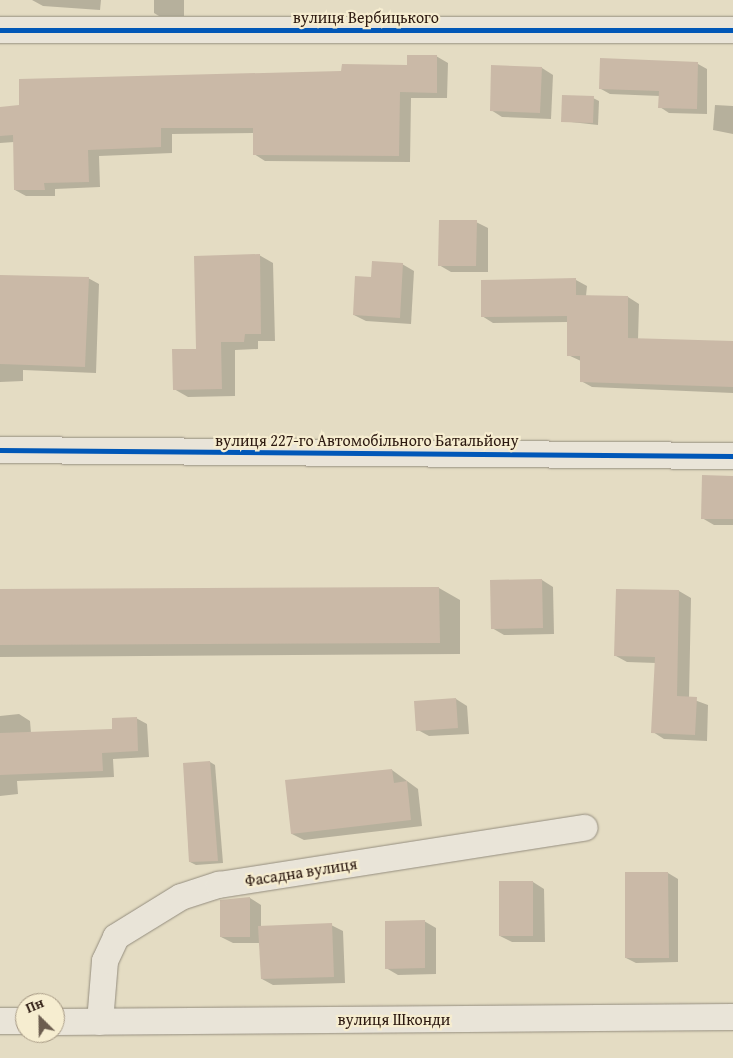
<!DOCTYPE html>
<html>
<head>
<meta charset="utf-8">
<style>
  body { margin:0 }
  #map { position:relative; width:733px; height:1058px; overflow:hidden; background:#e4dcc3; font-family:"Gentium Book Plus",serif }
  div>[style] { position:absolute }
  [style*='--x'] { left:calc(var(--x)*1px); top:calc(var(--y)*1px); width:calc(var(--w)*1px); rotate:calc(var(--a)*1deg) }
  .shadow>* { inset:0; background:#0003 }
  .building>* { inset:0; background:#cab9a7 }
  .roads { filter:drop-shadow(0 0 1px #948d7e) drop-shadow(0 0 1px #948d7e) }
  .street>* { height:26px; margin:-13px; padding:0 13px; transform-origin:13px; border-radius:13px; background:#e9e4d8 }
  .cycleway>* { height:5px; margin:-2.5px; padding:0 2.5px; transform-origin:2.5px; border-radius:2.5px; background:#0057b8 }
  span { translate:-50% -50%; white-space:nowrap; text-align:center; line-height:1.15; -webkit-text-stroke:4.5px #f6edd0; paint-order:stroke }
  .street-label { font-size:16px; color:#2c1910 }
  .north { position:absolute; left:15px; top:993px; width:50px; height:50px; box-sizing:border-box; background:#f6edd0; border:1px solid #a59883; border-radius:50%; rotate:337deg; font-size:14px; font-weight:700; line-height:20px; text-align:center; color:#2c1910 }
  .north::after { content:''; display:block; margin:auto; width:18px; height:22px; background:#6c5d4f; clip-path:polygon(50% 0,100% 100%,50% 72%,0 100%) }
</style>
</head>
<body>
<div id="map">
  <div class="shadow">
    <i style="clip-path:polygon(32px 0,101px 0,100px 10px,43px 6px)"></i>
    <i style="clip-path:polygon(154px 0,184px 0,184px 16px,159px 16px,154px 13px)"></i>
    <i style="clip-path:polygon(436px 56px,448px 63px,447px 98px,411px 98px,410px 162px,265px 161px,254px 154px,254px 133px,172px 134px,172px 153px,99px 156px,100px 187px,55px 189px,55px 196px,26px 196px,15px 190px,14px 142px,0 143px,0 108px,408px 66px)"></i>
    <i style="clip-path:polygon(698px 64px,707px 69px,707px 114px,669px 113px,660px 107px,660px 96px,610px 94px,601px 89px)"></i>
    <i style="clip-path:polygon(542px 68px,553px 75px,551px 119px,502px 117px,491px 110px)"></i>
    <i style="clip-path:polygon(593px 98px,599px 101px,598px 125px,562px 121px)"></i>
    <i style="clip-path:polygon(715px 105px,733px 106px,733px 134px,713px 130px)"></i>
    <i style="clip-path:polygon(476px 222px,488px 228px,488px 272px,451px 272px,439px 265px)"></i>
    <i style="clip-path:polygon(259px 255px,273px 263px,275px 341px,258px 341px,258px 349px,235px 350px,235px 396px,188px 397px,174px 389px)"></i>
    <i style="clip-path:polygon(402px 264px,414px 271px,411px 324px,366px 321px,354px 315px,372px 279px)"></i>
    <i style="clip-path:polygon(0 277px,88px 278px,99px 284px,96px 373px,23px 370px,23px 381px,0 382px)"></i>
    <i style="clip-path:polygon(576px 280px,587px 286px,586px 296px,628px 297px,639px 304px,638px 340px,733px 343px,733px 393px,592px 387px,581px 381px,581px 361px,568px 355px,568px 322px,493px 323px,482px 316px)"></i>
    <i style="clip-path:polygon(733px 477px,733px 525px,714px 525px,702px 518px)"></i>
    <i style="clip-path:polygon(542px 580px,553px 587px,554px 634px,504px 635px,492px 628px)"></i>
    <i style="clip-path:polygon(439px 588px,460px 600px,460px 654px,0 657px,0 591px)"></i>
    <i style="clip-path:polygon(617px 590px,679px 591px,691px 598px,689px 698px,708px 705px,707px 741px,664px 739px,653px 732px,656px 663px,627px 662px,616px 656px)"></i>
    <i style="clip-path:polygon(456px 699px,467px 706px,469px 734px,429px 736px,418px 730px)"></i>
    <i style="clip-path:polygon(19px 714px,30px 721px,31px 733px,113px 730px,136px 718px,147px 724px,149px 757px,113px 759px,114px 777px,17px 781px,18px 794px,0 796px,0 716px)"></i>
    <i style="clip-path:polygon(210px 762px,215px 765px,223px 863px,196px 865px,190px 862px)"></i>
    <i style="clip-path:polygon(392px 770px,418px 789px,422px 826px,304px 840px,292px 834px,287px 781px)"></i>
    <i style="clip-path:polygon(668px 873px,678px 879px,678px 962px,636px 963px,626px 958px,626px 874px)"></i>
    <i style="clip-path:polygon(533px 882px,544px 889px,545px 942px,512px 942px,500px 936px)"></i>
    <i style="clip-path:polygon(250px 898px,261px 905px,261px 927px,331px 925px,343px 931px,345px 983px,273px 985px,262px 979px,260px 943px,233px 943px,221px 937px)"></i>
    <i style="clip-path:polygon(424px 921px,436px 928px,436px 974px,398px 975px,386px 968px)"></i>
  </div>
  <div class="building">
    <i style="clip-path:polygon(407px 55px,437px 55px,437px 93px,400px 92px,399px 156px,253px 155px,253px 128px,161px 128px,161px 147px,88px 150px,89px 182px,44px 183px,45px 190px,14px 190px,13px 135px,0 136px,0 107px,19px 105px,19px 79px,341px 71px,342px 64px,407px 65px)"></i>
    <i style="clip-path:polygon(600px 58px,698px 62px,697px 109px,658px 108px,659px 91px,599px 89px)"></i>
    <i style="clip-path:polygon(491px 65px,542px 67px,540px 113px,490px 111px)"></i>
    <i style="clip-path:polygon(562px 95px,594px 96px,593px 123px,561px 122px)"></i>
    <i style="clip-path:polygon(439px 220px,477px 220px,476px 266px,438px 266px)"></i>
    <i style="clip-path:polygon(260px 254px,261px 334px,245px 334px,244px 342px,221px 342px,222px 389px,173px 390px,172px 349px,196px 349px,194px 256px)"></i>
    <i style="clip-path:polygon(372px 261px,403px 263px,400px 318px,353px 315px,355px 276px,371px 277px)"></i>
    <i style="clip-path:polygon(0 275px,89px 277px,85px 367px,0 364px)"></i>
    <i style="clip-path:polygon(576px 278px,576px 295px,628px 296px,628px 338px,733px 341px,733px 387px,580px 382px,580px 356px,567px 356px,567px 316px,481px 317px,481px 280px)"></i>
    <i style="clip-path:polygon(702px 475px,733px 476px,733px 519px,701px 519px)"></i>
    <i style="clip-path:polygon(542px 579px,543px 628px,491px 629px,490px 580px)"></i>
    <i style="clip-path:polygon(439px 587px,440px 643px,0 645px,0 589px)"></i>
    <i style="clip-path:polygon(616px 589px,679px 590px,677px 696px,697px 697px,695px 735px,651px 733px,655px 657px,614px 656px)"></i>
    <i style="clip-path:polygon(456px 698px,458px 728px,416px 731px,414px 701px)"></i>
    <i style="clip-path:polygon(137px 717px,138px 751px,102px 753px,103px 771px,0 775px,0 733px,112px 729px,112px 718px)"></i>
    <i style="clip-path:polygon(210px 761px,218px 861px,189px 862px,183px 763px)"></i>
    <i style="clip-path:polygon(392px 769px,394px 783px,407px 781px,411px 820px,291px 834px,285px 780px)"></i>
    <i style="clip-path:polygon(625px 872px,668px 872px,669px 958px,625px 958px)"></i>
    <i style="clip-path:polygon(499px 881px,533px 881px,533px 936px,499px 936px)"></i>
    <i style="clip-path:polygon(250px 897px,250px 937px,220px 937px,220px 900px)"></i>
    <i style="clip-path:polygon(425px 920px,425px 968px,385px 969px,385px 921px)"></i>
    <i style="clip-path:polygon(332px 923px,334px 977px,261px 979px,258px 926px)"></i>
  </div>
  <div class="roads">
    <div class="street">
      <i style="--x:0;--y:30;--w:733;--a:0"></i>
      <i style="--x:0;--y:450;--w:733;--a:0.47"></i>
      <i style="--x:0;--y:1021;--w:25;--a:0"></i>
      <i style="--x:55;--y:1022;--w:678;--a:-0.42"></i>
      <i style="--x:100;--y:1022;--w:61;--a:-85.3"></i>
      <i style="--x:105;--y:961;--w:26;--a:-65"></i>
      <i style="--x:116;--y:937;--w:76;--a:-31.6"></i>
      <i style="--x:181;--y:897;--w:40;--a:-18"></i>
      <i style="--x:219;--y:885;--w:370;--a:-8.9"></i>
    </div>
  </div>
  <div class="cycleway">
    <i style="--x:0;--y:30;--w:733;--a:0"></i>
    <i style="--x:0;--y:450;--w:733;--a:0.47"></i>
  </div>
  <div class="street-label">
    <span style="left:366px;top:17px">вулиця Вербицького</span>
    <span style="left:367px;top:440px">вулиця 227-го Автомобільного Батальйону</span>
    <span style="left:301px;top:872px;rotate:-9deg">Фасадна вулиця</span>
    <span style="left:394px;top:1019px">вулиця Шконди</span>
  </div>
  <div class="north">Пн</div>
</div>
</body>
</html>
